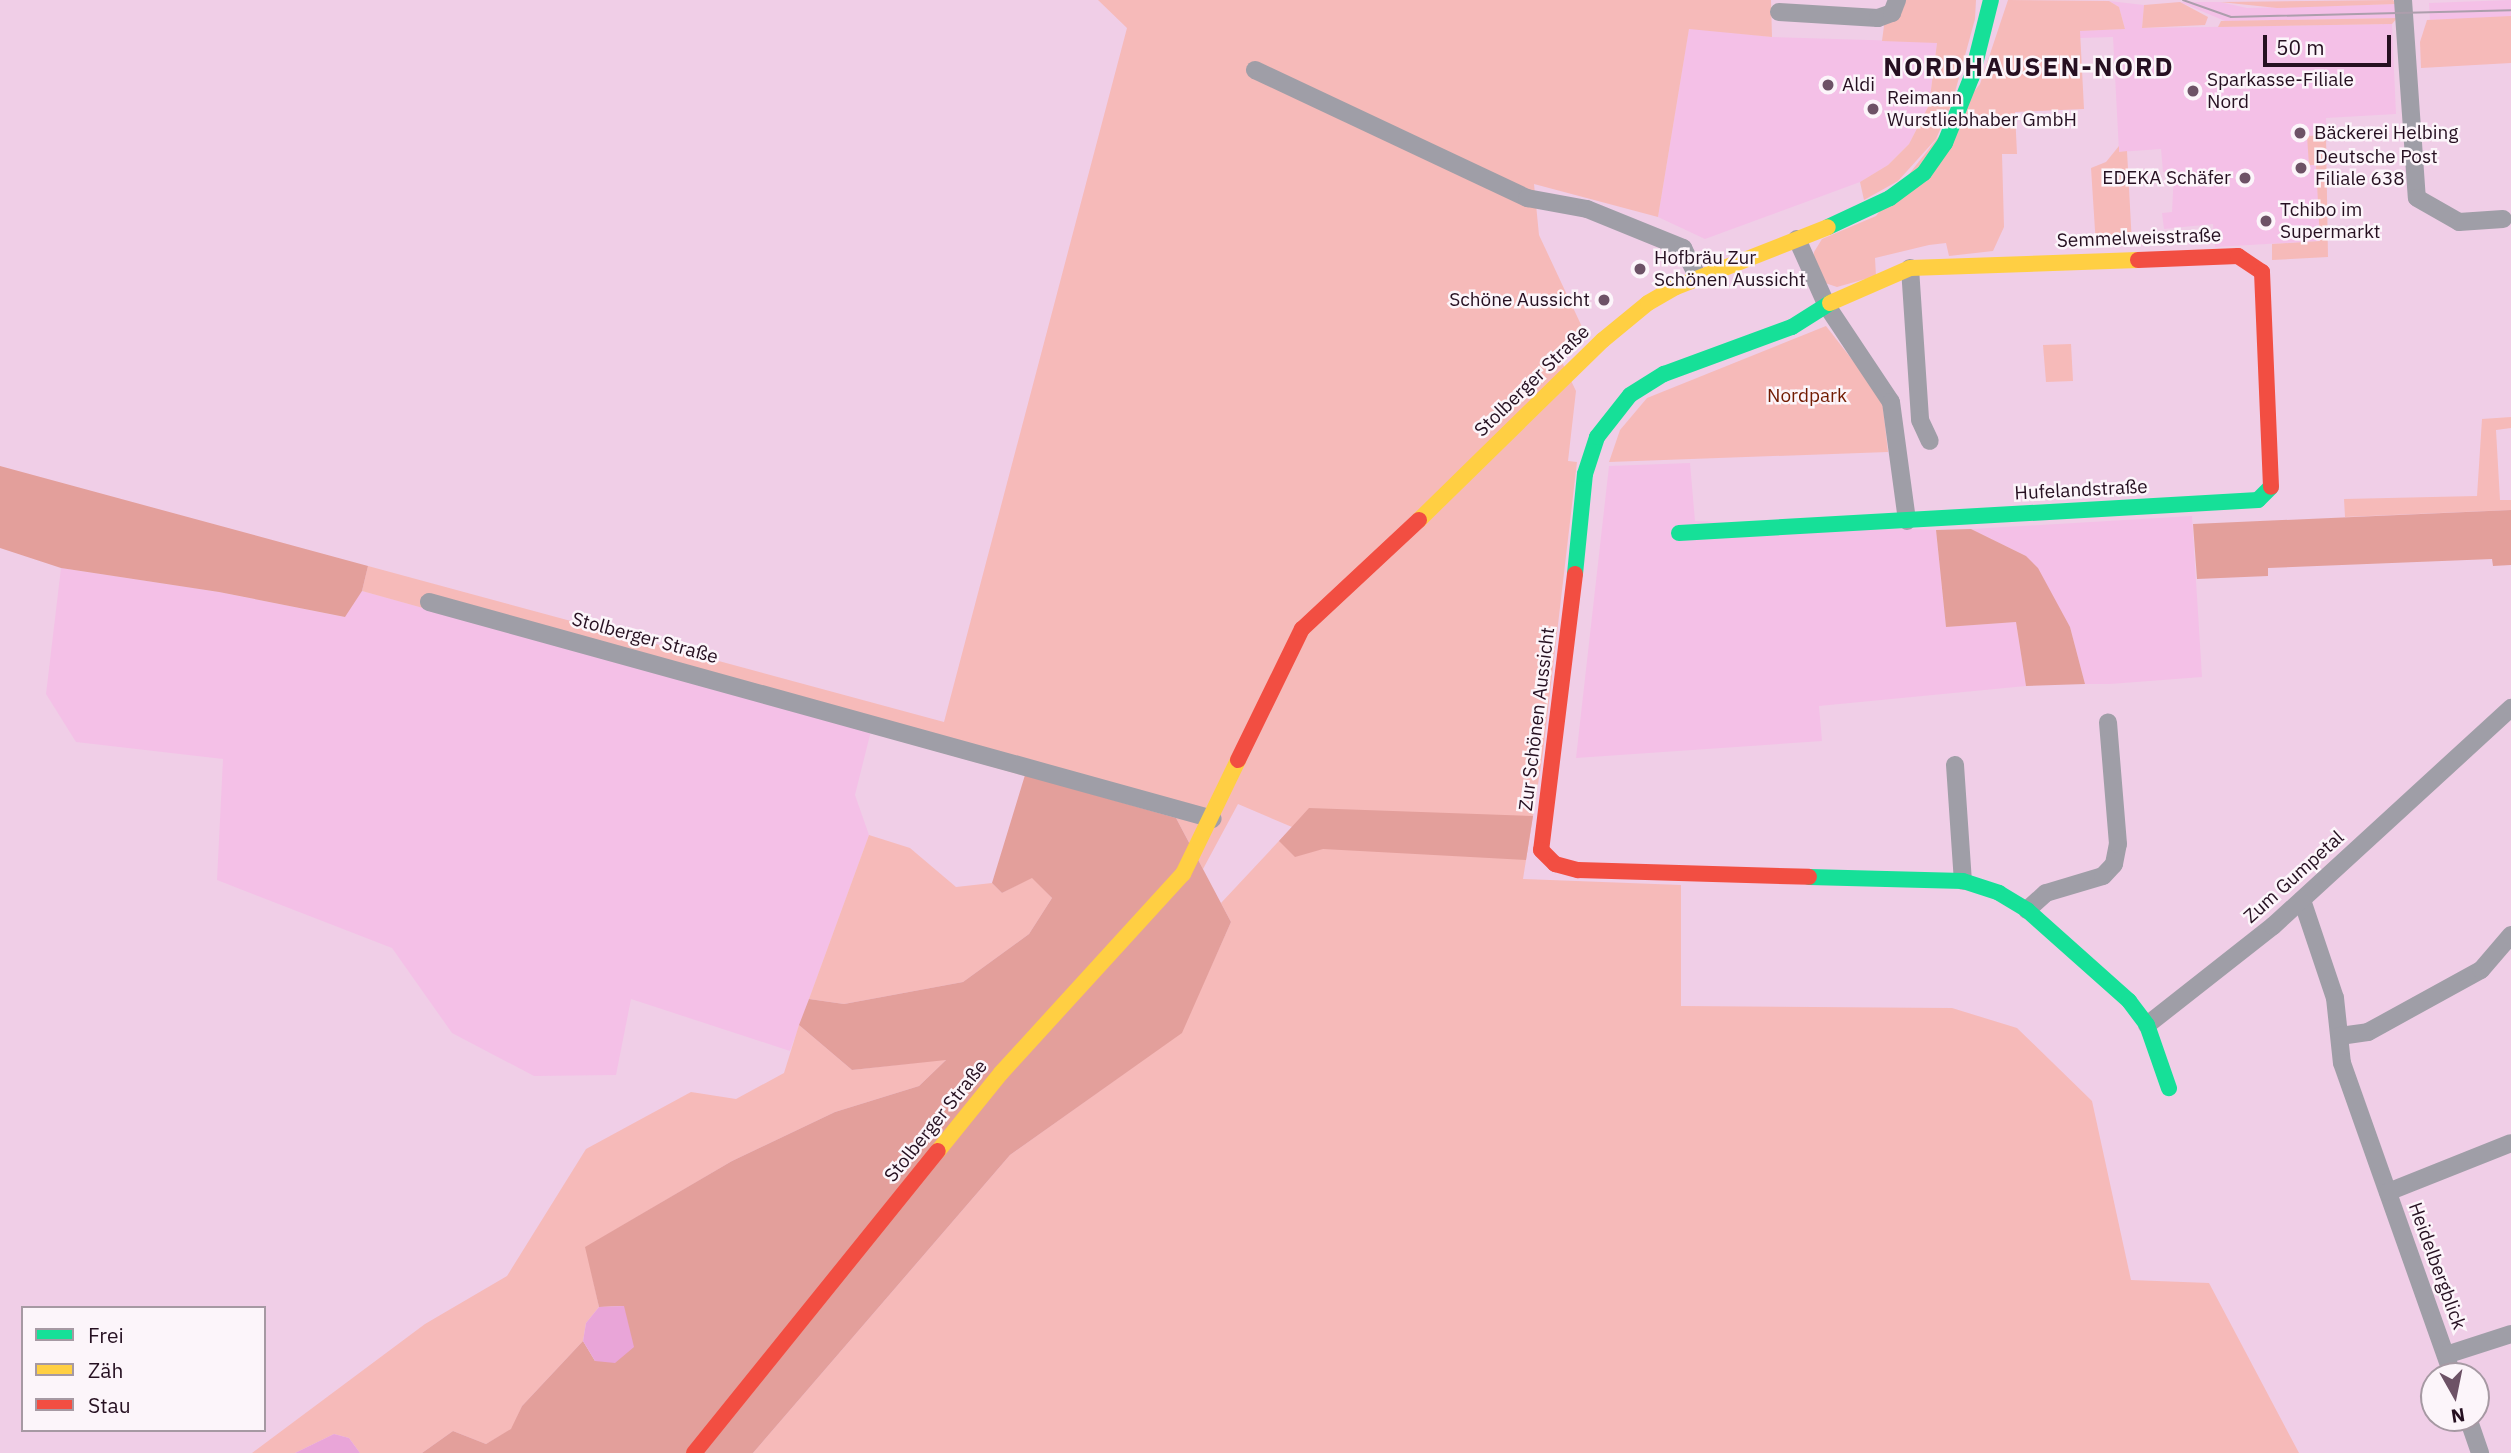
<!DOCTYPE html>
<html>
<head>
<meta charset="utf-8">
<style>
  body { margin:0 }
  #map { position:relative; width:2511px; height:1453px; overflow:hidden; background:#f0cee7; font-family:"IBM Plex Sans",sans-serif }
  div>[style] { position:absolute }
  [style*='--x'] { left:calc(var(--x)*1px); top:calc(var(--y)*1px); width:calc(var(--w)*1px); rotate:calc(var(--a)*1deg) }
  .built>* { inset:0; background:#f4c0e7 }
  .green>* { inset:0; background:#f6bab9 }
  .forest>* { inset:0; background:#e39f9b }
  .water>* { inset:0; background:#e9a5d8 }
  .street>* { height:18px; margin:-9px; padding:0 9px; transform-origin:9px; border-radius:9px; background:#9f9ea7 }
  .fast>* { height:16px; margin:-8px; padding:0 8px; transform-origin:8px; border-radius:8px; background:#16e098 }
  .slow>* { height:16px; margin:-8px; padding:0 8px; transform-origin:8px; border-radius:8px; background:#ffcf43 }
  .jam>* { height:16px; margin:-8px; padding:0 8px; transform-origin:8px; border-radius:8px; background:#f24e42 }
  .tram>* { height:2px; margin:-1px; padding:0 1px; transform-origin:1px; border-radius:1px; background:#ac9eac }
  .dots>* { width:19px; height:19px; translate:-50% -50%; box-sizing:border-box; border:4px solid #fcf5fa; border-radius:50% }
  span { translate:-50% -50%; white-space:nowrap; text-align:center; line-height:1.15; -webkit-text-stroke:5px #fcf5fa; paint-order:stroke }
  .poi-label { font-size:19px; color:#261021 }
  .left { translate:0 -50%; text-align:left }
  .right { translate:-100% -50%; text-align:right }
  .street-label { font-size:19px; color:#261021 }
  .park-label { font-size:19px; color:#711a00 }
  .district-label { font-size:26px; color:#261021; font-weight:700; letter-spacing:2px }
  .legend { position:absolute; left:21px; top:1306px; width:245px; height:126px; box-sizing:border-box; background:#fcf5fa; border:2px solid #a699a3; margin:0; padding:9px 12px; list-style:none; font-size:21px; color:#261021 }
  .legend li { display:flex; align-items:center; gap:14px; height:35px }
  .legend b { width:35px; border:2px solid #a699a3 }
  .north { position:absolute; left:2420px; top:1362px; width:70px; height:70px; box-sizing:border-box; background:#fcf5fa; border:2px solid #a699a3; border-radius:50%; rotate:171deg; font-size:19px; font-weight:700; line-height:28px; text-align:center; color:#261021 }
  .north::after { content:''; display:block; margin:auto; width:24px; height:32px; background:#6d5266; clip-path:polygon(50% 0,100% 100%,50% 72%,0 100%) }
  .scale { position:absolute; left:2263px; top:35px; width:128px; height:32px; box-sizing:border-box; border:4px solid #261021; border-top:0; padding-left:9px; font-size:21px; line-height:24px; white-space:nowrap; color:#261021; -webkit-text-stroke:5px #fcf5fa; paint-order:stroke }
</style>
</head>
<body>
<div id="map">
  <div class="built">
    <i style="clip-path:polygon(2511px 0,2511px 17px,2430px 20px,2429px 3px)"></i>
    <i style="clip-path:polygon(2109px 1px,2144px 5px,2142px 28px,2392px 24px,2396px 114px,2326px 118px,2326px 135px,2307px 136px,2316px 164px,2321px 241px,2215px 247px,2213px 224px,2164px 229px,2162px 213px,2172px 212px,2174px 172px,2163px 172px,2161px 149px,2119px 152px,2113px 37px,2080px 38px,2080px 31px,2125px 29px,2119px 7px)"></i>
    <i style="clip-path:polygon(2180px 2px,2220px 2px,2247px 8px,2396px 4px,2397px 18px,2225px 21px)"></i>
    <i style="clip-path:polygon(1689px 28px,1772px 37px,1937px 42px,1929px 105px,1909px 144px,1888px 165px,1860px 182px,1705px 239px,1658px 217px)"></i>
    <i style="clip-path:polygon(1690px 463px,1695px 521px,1936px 530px,1946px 627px,2016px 622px,2026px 686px,1819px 706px,1822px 741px,1576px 758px,1609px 466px)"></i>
    <i style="clip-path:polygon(2192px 516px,2202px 677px,2110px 684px,2085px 684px,2070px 627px,2026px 556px,1971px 529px)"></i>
    <i style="clip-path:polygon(61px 568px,219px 592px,344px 617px,362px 591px,871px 731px,855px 795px,869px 835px,790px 1051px,631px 999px,616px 1075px,534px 1076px,452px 1033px,392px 948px,217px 880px,223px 759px,76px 742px,46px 694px)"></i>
  </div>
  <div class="green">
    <i style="clip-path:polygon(1098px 0,1771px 0,1772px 37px,1689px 29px,1658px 217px,1534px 184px,1539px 235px,1583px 329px,1557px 352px,1576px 391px,1568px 461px,1577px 462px,1543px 753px,1523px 879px,1681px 885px,1681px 1006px,1952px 1008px,2017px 1028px,2092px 1101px,2131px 1280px,2209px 1283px,2299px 1453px,753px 1453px,1010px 1155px,1181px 1033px,1231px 922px,1221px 903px,1292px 827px,1238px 804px,1203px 869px,1176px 818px,362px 591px,368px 566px,944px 722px,1127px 28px)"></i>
    <i style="clip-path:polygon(1895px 0,1976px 0,1975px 19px,1952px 103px,1936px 139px,1898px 181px,1864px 200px,1860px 182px,1888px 165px,1909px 144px,1929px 105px,1937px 43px,1882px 41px,1885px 18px)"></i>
    <i style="clip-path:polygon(2008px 0,2109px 1px,2119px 7px,2125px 29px,2080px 31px,2084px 109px,2015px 112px,2017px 154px,2002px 154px,2004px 227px,1993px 251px,1949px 256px,1946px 243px,1929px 245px,1875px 258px,1876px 276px,1837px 287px,1822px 282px,1813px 265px,1814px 252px,1822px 239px,1876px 216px,1980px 84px)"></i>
    <i style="clip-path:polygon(2393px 0,2396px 4px,2277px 8px,2220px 2px)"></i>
    <i style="clip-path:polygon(2180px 2px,2208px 17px,2205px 25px,2142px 28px,2144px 5px)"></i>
    <i style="clip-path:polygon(2511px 16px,2511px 63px,2421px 68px,2420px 42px,2427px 20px)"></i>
    <i style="clip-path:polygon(2397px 18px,2392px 24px,2218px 27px,2221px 21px)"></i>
    <i style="clip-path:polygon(2326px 135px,2328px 257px,2272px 260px,2272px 244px,2320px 241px,2316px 165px,2309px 165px,2307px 136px)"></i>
    <i style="clip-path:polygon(2119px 146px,2119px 152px,2127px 151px,2132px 244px,2096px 246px,2091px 168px,2106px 162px)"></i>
    <i style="clip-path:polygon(1826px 326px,1882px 398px,1888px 452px,1609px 462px,1620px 430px,1647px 398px)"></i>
    <i style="clip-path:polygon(2071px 344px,2073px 381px,2046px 382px,2043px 345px)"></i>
    <i style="clip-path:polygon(2511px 417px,2511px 428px,2496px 430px,2500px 500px,2511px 500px,2511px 510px,2345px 517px,2344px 499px,2477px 496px,2482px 419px)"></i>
    <i style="clip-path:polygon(869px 835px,910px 848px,956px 887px,992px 883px,1002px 893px,1032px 877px,1052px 898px,1029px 934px,963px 982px,844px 1004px,809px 999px)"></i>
    <i style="clip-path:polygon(799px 1025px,852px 1070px,947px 1059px,919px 1086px,835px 1112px,732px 1161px,586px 1247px,599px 1307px,586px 1323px,583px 1341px,522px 1406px,512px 1429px,486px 1444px,453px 1431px,422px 1453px,360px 1453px,349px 1438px,334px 1434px,295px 1453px,252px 1453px,425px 1324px,507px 1276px,586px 1149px,691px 1092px,736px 1099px,784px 1073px)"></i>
  </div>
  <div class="forest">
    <i style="clip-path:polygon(0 466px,368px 566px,362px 591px,345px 617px,219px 592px,61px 568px,0 548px)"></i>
    <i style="clip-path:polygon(2511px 510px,2511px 565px,2493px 566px,2492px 559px,2268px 568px,2268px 576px,2197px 579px,2193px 524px)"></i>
    <i style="clip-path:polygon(1971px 529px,2026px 556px,2038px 568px,2070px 627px,2085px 684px,2026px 686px,2016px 622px,1946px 627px,1936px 530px)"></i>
    <i style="clip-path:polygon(1025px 775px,1176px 818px,1231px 922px,1182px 1033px,1010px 1155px,753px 1453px,422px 1453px,453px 1431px,486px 1444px,511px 1429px,522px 1406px,583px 1341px,595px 1361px,624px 1306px,599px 1307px,585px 1247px,732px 1161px,835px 1112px,919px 1086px,946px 1060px,852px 1070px,799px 1025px,809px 999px,844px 1004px,963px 982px,1029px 934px,1052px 898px,1032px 878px,1002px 893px,992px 883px)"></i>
    <i style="clip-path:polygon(1309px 808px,1533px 816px,1526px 860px,1323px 849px,1295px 857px,1279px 841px)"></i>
  </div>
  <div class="water">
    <i style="clip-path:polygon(624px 1306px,634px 1347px,615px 1363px,595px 1361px,583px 1341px,586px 1323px,599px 1307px)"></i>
    <i style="clip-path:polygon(334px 1434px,349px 1438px,360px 1453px,295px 1453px)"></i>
  </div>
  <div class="street">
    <i style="--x:2403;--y:0;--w:198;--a:86"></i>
    <i style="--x:2417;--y:198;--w:48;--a:29.7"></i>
    <i style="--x:2459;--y:222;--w:44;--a:-3.9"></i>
    <i style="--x:1779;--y:12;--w:99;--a:3.5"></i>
    <i style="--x:1878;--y:18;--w:15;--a:-20"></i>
    <i style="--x:1892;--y:13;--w:14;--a:-69"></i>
    <i style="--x:1255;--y:70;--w:301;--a:25.2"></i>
    <i style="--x:1527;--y:198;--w:61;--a:10.4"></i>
    <i style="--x:1587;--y:209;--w:104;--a:22.1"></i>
    <i style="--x:1683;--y:248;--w:35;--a:63"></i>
    <i style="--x:1797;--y:239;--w:73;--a:65.9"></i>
    <i style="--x:1827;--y:306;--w:115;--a:56.3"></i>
    <i style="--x:1891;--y:402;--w:120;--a:82.3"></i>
    <i style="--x:1910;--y:268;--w:152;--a:86.2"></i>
    <i style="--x:1920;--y:420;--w:23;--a:65"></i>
    <i style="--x:429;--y:602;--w:813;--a:15.47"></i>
    <i style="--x:1955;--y:765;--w:116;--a:86.1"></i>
    <i style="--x:2302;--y:900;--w:103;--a:71.4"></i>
    <i style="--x:2335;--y:998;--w:65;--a:83.9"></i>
    <i style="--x:2342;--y:1063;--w:332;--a:70.5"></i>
    <i style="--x:2027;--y:910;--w:25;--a:-42"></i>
    <i style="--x:2046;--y:893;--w:59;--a:-16.6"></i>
    <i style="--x:2103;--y:876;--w:16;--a:-47"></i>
    <i style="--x:2114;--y:864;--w:20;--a:-79"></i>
    <i style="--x:2118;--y:844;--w:122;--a:-94.7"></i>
    <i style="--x:2147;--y:1025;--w:160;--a:-38.2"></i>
    <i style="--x:2273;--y:926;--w:323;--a:-42.5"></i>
    <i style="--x:2340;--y:1036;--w:28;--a:-8"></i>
    <i style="--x:2368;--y:1032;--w:129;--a:-28.8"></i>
    <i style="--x:2481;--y:970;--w:46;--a:-49.4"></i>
    <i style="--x:2388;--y:1192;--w:132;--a:-21.7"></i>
    <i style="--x:2446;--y:1355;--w:68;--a:-17.9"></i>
    <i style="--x:2468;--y:1418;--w:37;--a:71"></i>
  </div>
  <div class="fast">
    <i style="--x:1828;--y:227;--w:68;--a:-25.1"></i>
    <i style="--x:1890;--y:198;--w:42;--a:-36.3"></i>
    <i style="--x:1924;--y:173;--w:37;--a:-55"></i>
    <i style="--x:1945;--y:143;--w:72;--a:-68.1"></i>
    <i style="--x:1972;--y:76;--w:78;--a:-76"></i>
    <i style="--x:1679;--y:533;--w:580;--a:-3.26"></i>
    <i style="--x:2258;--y:500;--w:18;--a:-45"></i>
    <i style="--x:1575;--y:574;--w:100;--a:-84.3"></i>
    <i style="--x:1585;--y:474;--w:39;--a:-72"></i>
    <i style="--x:1597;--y:437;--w:53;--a:-51.8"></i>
    <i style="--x:1630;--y:395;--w:40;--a:-32"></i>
    <i style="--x:1664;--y:374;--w:136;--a:-20.2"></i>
    <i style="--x:1792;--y:327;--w:45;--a:-32.3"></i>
    <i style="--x:1809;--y:877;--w:154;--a:1.5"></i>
    <i style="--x:1963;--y:881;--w:38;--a:18"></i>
    <i style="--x:1999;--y:893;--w:33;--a:31"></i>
    <i style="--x:2027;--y:910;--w:137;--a:41.7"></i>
    <i style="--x:2129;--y:1001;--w:30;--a:53"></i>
    <i style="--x:2147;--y:1025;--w:67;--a:70.8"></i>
  </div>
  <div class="slow">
    <i style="--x:1830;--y:303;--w:87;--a:-23.6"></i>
    <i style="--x:1910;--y:268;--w:228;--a:-2"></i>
    <i style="--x:1419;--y:520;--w:257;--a:-44.4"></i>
    <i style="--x:1603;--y:340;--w:58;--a:-39.4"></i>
    <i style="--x:1648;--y:303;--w:32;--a:-30"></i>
    <i style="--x:1676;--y:287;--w:163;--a:-21.5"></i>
    <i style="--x:938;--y:1151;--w:100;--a:-51.1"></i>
    <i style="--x:1001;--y:1073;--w:270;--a:-47.6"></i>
    <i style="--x:1183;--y:874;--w:127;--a:-64.2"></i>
  </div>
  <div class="jam">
    <i style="--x:2138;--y:260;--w:100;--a:-2.3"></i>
    <i style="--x:2238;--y:256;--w:29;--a:34"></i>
    <i style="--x:2262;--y:272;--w:215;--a:87.6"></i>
    <i style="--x:1575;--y:574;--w:278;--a:97"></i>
    <i style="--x:1541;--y:850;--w:20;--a:45"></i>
    <i style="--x:1555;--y:864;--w:24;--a:15"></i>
    <i style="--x:1578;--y:870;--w:231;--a:1.7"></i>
    <i style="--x:1238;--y:760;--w:146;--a:-64"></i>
    <i style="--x:1302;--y:629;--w:160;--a:-43"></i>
    <i style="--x:694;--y:1453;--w:388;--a:-51.1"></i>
  </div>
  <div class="tram">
    <i style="--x:2183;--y:0;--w:51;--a:19.5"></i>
    <i style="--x:2231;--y:17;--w:280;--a:-1.4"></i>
  </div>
  <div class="dots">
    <i style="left:1828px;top:85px;background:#6d5266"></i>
    <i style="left:2193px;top:91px;background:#6d5266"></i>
    <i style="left:1873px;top:109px;background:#6d5266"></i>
    <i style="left:2300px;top:133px;background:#6d5266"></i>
    <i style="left:2301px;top:168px;background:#6d5266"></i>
    <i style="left:2245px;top:178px;background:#6d5266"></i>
    <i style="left:2266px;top:221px;background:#6d5266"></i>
    <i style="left:1640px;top:269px;background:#6d5266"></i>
    <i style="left:1604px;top:300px;background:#6d5266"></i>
  </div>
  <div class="poi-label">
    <span class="left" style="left:2207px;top:91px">Sparkasse-Filiale<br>Nord</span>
    <span class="left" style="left:1842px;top:85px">Aldi</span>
    <span class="left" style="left:1887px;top:109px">Reimann<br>Wurstliebhaber GmbH</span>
    <span class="left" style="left:2314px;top:133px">Bäckerei Helbing</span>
    <span class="left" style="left:2315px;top:168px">Deutsche Post<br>Filiale 638</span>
    <span class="right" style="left:2231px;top:178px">EDEKA Schäfer</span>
    <span class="left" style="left:2280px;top:221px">Tchibo im<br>Supermarkt</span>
    <span class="left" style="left:1654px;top:269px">Hofbräu Zur<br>Schönen Aussicht</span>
    <span class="right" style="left:1590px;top:300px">Schöne Aussicht</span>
  </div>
  <div class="street-label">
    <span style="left:2139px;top:238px;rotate:-2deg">Semmelweisstraße</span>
    <span style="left:1532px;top:381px;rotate:-44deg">Stolberger Straße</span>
    <span style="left:2081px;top:490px;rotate:-3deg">Hufelandstraße</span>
    <span style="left:645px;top:638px;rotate:15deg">Stolberger Straße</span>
    <span style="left:1537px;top:719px;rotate:-83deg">Zur Schönen Aussicht</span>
    <span style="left:2294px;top:877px;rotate:-42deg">Zum Gumpetal</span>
    <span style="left:936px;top:1121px;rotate:-51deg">Stolberger Straße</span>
    <span style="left:2437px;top:1266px;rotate:70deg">Heidelbergblick</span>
  </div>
  <div class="park-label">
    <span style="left:1807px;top:396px">Nordpark</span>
  </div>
  <div class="district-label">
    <span style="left:2029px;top:67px">NORDHAUSEN-NORD</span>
  </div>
  <ul class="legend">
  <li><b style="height:9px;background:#16e098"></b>Frei</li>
  <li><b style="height:9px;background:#ffcf43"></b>Zäh</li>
  <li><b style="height:9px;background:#f24e42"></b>Stau</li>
  </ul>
  <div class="north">N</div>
  <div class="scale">50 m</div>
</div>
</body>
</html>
